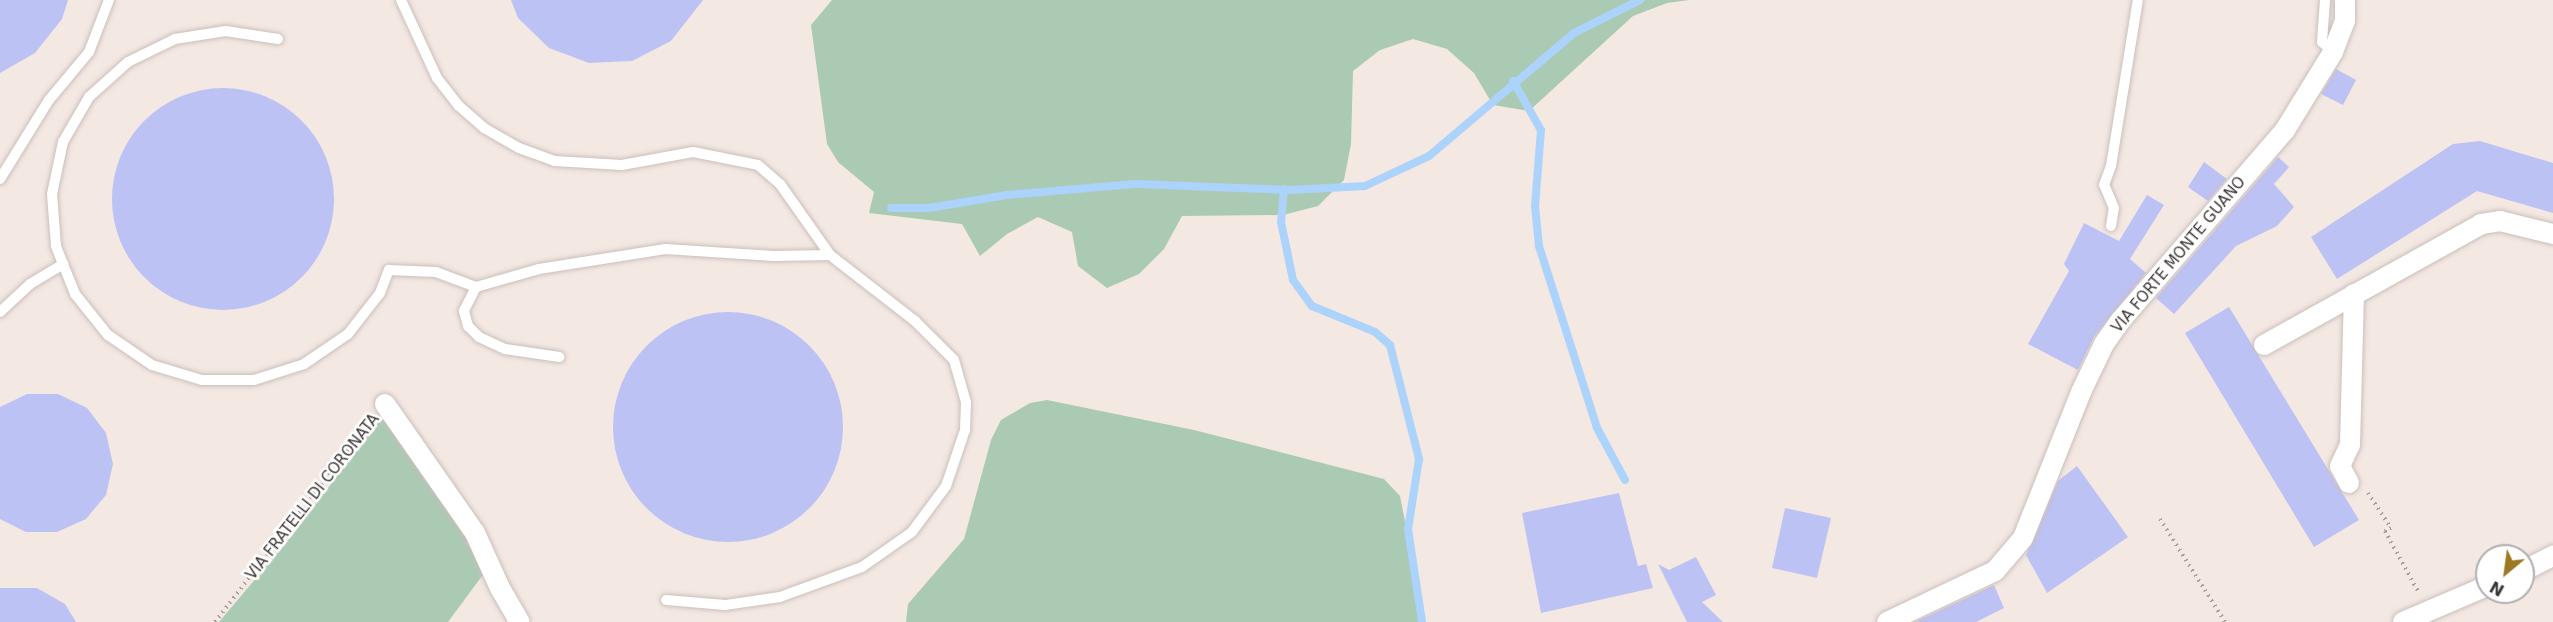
<!DOCTYPE html>
<html>
<head>
<meta charset="utf-8">
<style>
  body { margin:0 }
  #map { position:relative; width:2553px; height:622px; overflow:hidden; background:#f4e8e3; font-family:"DejaVu Sans",sans-serif }
  div>[style] { position:absolute }
  [style*='--x'] { left:calc(var(--x)*1px); top:calc(var(--y)*1px); width:calc(var(--w)*1px); rotate:calc(var(--a)*1deg) }
  .green>* { inset:0; background:#abcab4 }
  .stream>* { height:8px; margin:-4px; padding:0 4px; transform-origin:4px; border-radius:4px; background:#abd3fb }
  .building>* { inset:0; background:#bdc2f4 }
  .round { border-radius:50% }
  .path>* { height:4px; margin-top:-2px; transform-origin:0; background:repeating-linear-gradient(90deg,#a59c99 0 1.5px,transparent 0 6px) }
  .roads { filter:drop-shadow(0 0 2px #cabfba) drop-shadow(0 0 2px #cabfba) }
  .service>* { height:10px; margin:-5px; padding:0 5px; transform-origin:5px; border-radius:5px; background:#fff }
  .minor>* { height:20px; margin:-10px; padding:0 10px; transform-origin:10px; border-radius:10px; background:#fff }
  span { translate:-50% -50%; white-space:nowrap; text-align:center; line-height:1.15; -webkit-text-stroke:5px #fff; paint-order:stroke }
  .street-label { font-size:15px; color:#3c3735 }
  .north { position:absolute; left:2475px; top:544px; width:60px; height:60px; box-sizing:border-box; background:#fff; border:2px solid #b1afae; border-radius:50%; rotate:209deg; font-size:16px; font-weight:700; line-height:24px; text-align:center; color:#3c3735 }
  .north::after { content:''; display:block; margin:auto; width:21px; height:27px; background:#9d7824; clip-path:polygon(50% 0,100% 100%,50% 72%,0 100%) }
</style>
</head>
<body>
<div id="map">
  <div class="green">
    <i style="clip-path:polygon(832px 0,1689px 0,1667px 3px,1633px 16px,1529px 111px,1493px 105px,1474px 73px,1447px 49px,1413px 39px,1380px 50px,1353px 71px,1351px 144px,1344px 180px,1318px 206px,1283px 215px,1182px 216px,1164px 249px,1139px 274px,1107px 288px,1078px 266px,1072px 232px,1038px 217px,1007px 234px,980px 256px,962px 224px,869px 213px,874px 192px,838px 162px,827px 144px,811px 25px)"></i>
    <i style="clip-path:polygon(1047px 400px,1194px 430px,1384px 479px,1400px 496px,1425px 622px,906px 622px,908px 604px,964px 539px,991px 440px,1001px 420px,1030px 403px)"></i>
    <i style="clip-path:polygon(384px 415px,468px 533px,485px 572px,448px 622px,219px 622px,286px 543px)"></i>
  </div>
  <div class="stream">
    <i style="--x:1513;--y:81;--w:56;--a:60.3"></i>
    <i style="--x:1541;--y:130;--w:76;--a:94.5"></i>
    <i style="--x:1535;--y:206;--w:40;--a:84.3"></i>
    <i style="--x:1539;--y:246;--w:191;--a:72.3"></i>
    <i style="--x:1597;--y:428;--w:59;--a:61.7"></i>
    <i style="--x:1284;--y:189;--w:33;--a:95"></i>
    <i style="--x:1281;--y:222;--w:59;--a:78.3"></i>
    <i style="--x:1293;--y:280;--w:32;--a:54"></i>
    <i style="--x:1312;--y:306;--w:68;--a:22.4"></i>
    <i style="--x:1375;--y:332;--w:20;--a:41"></i>
    <i style="--x:1390;--y:345;--w:118;--a:75.7"></i>
    <i style="--x:1419;--y:459;--w:71;--a:98.9"></i>
    <i style="--x:1408;--y:529;--w:94;--a:81.4"></i>
    <i style="--x:891;--y:208;--w:38;--a:0"></i>
    <i style="--x:929;--y:208;--w:79;--a:-9.5"></i>
    <i style="--x:1007;--y:195;--w:128;--a:-4.9"></i>
    <i style="--x:1135;--y:184;--w:155;--a:2.2"></i>
    <i style="--x:1290;--y:190;--w:75;--a:-3.1"></i>
    <i style="--x:1365;--y:186;--w:71;--a:-25.1"></i>
    <i style="--x:1429;--y:156;--w:190;--a:-40.3"></i>
    <i style="--x:1574;--y:33;--w:74;--a:-26.6"></i>
  </div>
  <div class="building">
    <i style="clip-path:polygon(0 0,68px 0,62px 19px,35px 53px,0 73px)"></i>
    <i style="clip-path:polygon(511px 0,703px 0,671px 41px,632px 61px,589px 63px,549px 48px,518px 18px)"></i>
    <i style="clip-path:polygon(2336px 69px,2356px 80px,2343px 105px,2321px 94px)"></i>
    <i class="round" style="left:112px;top:88px;width:222px;height:222px"></i>
    <i style="clip-path:polygon(2480px 141px,2553px 163px,2553px 213px,2477px 191px,2337px 279px,2311px 237px,2453px 144px)"></i>
    <i style="clip-path:polygon(2278px 157px,2289px 167px,2274px 184px,2294px 207px,2277px 226px,2236px 246px,2174px 314px,2156px 298px)"></i>
    <i style="clip-path:polygon(2204px 162px,2227px 179px,2208px 201px,2188px 187px)"></i>
    <i style="clip-path:polygon(2147px 195px,2164px 205px,2130px 259px,2146px 273px,2094px 337px,2078px 370px,2028px 344px,2069px 271px,2064px 264px,2084px 223px,2119px 241px)"></i>
    <i style="clip-path:polygon(2229px 307px,2359px 520px,2314px 547px,2185px 333px)"></i>
    <i class="round" style="left:613px;top:312px;width:230px;height:230px"></i>
    <i style="clip-path:polygon(27px 394px,58px 394px,87px 408px,106px 433px,113px 464px,106px 495px,86px 519px,57px 532px,26px 532px,0 519px,0 407px)"></i>
    <i style="clip-path:polygon(2077px 466px,2128px 537px,2047px 593px,2026px 555px,2058px 481px)"></i>
    <i style="clip-path:polygon(1619px 493px,1638px 566px,1646px 564px,1653px 588px,1541px 613px,1522px 513px)"></i>
    <i style="clip-path:polygon(1785px 508px,1831px 518px,1817px 578px,1772px 568px)"></i>
    <i style="clip-path:polygon(1696px 557px,1716px 595px,1702px 602px,1723px 622px,1687px 622px,1658px 564px,1669px 570px)"></i>
    <i style="clip-path:polygon(1994px 585px,2004px 608px,1976px 622px,1915px 622px)"></i>
    <i style="clip-path:polygon(0 588px,37px 588px,65px 604px,76px 622px,0 622px)"></i>
  </div>
  <div class="path">
    <i style="--x:2368;--y:493;--w:42;--a:56.7"></i>
    <i style="--x:2391;--y:528;--w:7;--a:153"></i>
    <i style="--x:2385;--y:531;--w:71;--a:61.3"></i>
    <i style="--x:2160;--y:519;--w:122;--a:57.7"></i>
    <i style="--x:215;--y:622;--w:255;--a:-52.3"></i>
  </div>
  <div class="roads">
    <div class="service">
      <i style="--x:401;--y:0;--w:86;--a:65.2"></i>
      <i style="--x:437;--y:78;--w:36;--a:52"></i>
      <i style="--x:459;--y:106;--w:33;--a:41"></i>
      <i style="--x:484;--y:128;--w:40;--a:29.7"></i>
      <i style="--x:519;--y:148;--w:37;--a:20"></i>
      <i style="--x:554;--y:161;--w:68;--a:3.4"></i>
      <i style="--x:622;--y:165;--w:72;--a:-10.4"></i>
      <i style="--x:693;--y:152;--w:66;--a:11.3"></i>
      <i style="--x:758;--y:165;--w:29;--a:41"></i>
      <i style="--x:780;--y:184;--w:87;--a:54.8"></i>
      <i style="--x:830;--y:255;--w:108;--a:37.8"></i>
      <i style="--x:915;--y:321;--w:55;--a:45"></i>
      <i style="--x:954;--y:360;--w:44;--a:74.1"></i>
      <i style="--x:966;--y:402;--w:28;--a:92"></i>
      <i style="--x:965;--y:430;--w:59;--a:108.7"></i>
      <i style="--x:946;--y:486;--w:57;--a:126.5"></i>
      <i style="--x:912;--y:532;--w:61;--a:145"></i>
      <i style="--x:862;--y:567;--w:87;--a:159.9"></i>
      <i style="--x:780;--y:597;--w:56;--a:171.7"></i>
      <i style="--x:725;--y:605;--w:59;--a:-175.2"></i>
      <i style="--x:2325;--y:0;--w:42;--a:94.1"></i>
      <i style="--x:2322;--y:42;--w:15;--a:42"></i>
      <i style="--x:278;--y:39;--w:53;--a:-171.3"></i>
      <i style="--x:226;--y:31;--w:52;--a:171.1"></i>
      <i style="--x:175;--y:39;--w:52;--a:153.9"></i>
      <i style="--x:128;--y:62;--w:52;--a:138.1"></i>
      <i style="--x:89;--y:97;--w:52;--a:120"></i>
      <i style="--x:63;--y:142;--w:53;--a:101.9"></i>
      <i style="--x:52;--y:194;--w:52;--a:85.6"></i>
      <i style="--x:56;--y:246;--w:19;--a:69"></i>
      <i style="--x:63;--y:264;--w:32;--a:68"></i>
      <i style="--x:75;--y:294;--w:53;--a:51.2"></i>
      <i style="--x:108;--y:335;--w:53;--a:34.3"></i>
      <i style="--x:152;--y:365;--w:52;--a:16.7"></i>
      <i style="--x:202;--y:380;--w:52;--a:0"></i>
      <i style="--x:254;--y:380;--w:52;--a:-17.7"></i>
      <i style="--x:304;--y:364;--w:53;--a:-34.3"></i>
      <i style="--x:348;--y:334;--w:52;--a:-52"></i>
      <i style="--x:380;--y:293;--w:25;--a:-69"></i>
      <i style="--x:389;--y:270;--w:47;--a:2.4"></i>
      <i style="--x:436;--y:272;--w:43;--a:20.6"></i>
      <i style="--x:476;--y:287;--w:66;--a:-15.9"></i>
      <i style="--x:539;--y:269;--w:128;--a:-9"></i>
      <i style="--x:665;--y:249;--w:109;--a:3.7"></i>
      <i style="--x:774;--y:256;--w:56;--a:-1"></i>
      <i style="--x:0;--y:179;--w:93;--a:-58.2"></i>
      <i style="--x:49;--y:100;--w:62;--a:-50.2"></i>
      <i style="--x:89;--y:52;--w:56;--a:-69"></i>
      <i style="--x:2111;--y:226;--w:18;--a:-81"></i>
      <i style="--x:2114;--y:208;--w:25;--a:-113"></i>
      <i style="--x:2104;--y:185;--w:20;--a:-70"></i>
      <i style="--x:2111;--y:166;--w:168;--a:-80.8"></i>
      <i style="--x:476;--y:287;--w:27;--a:117"></i>
      <i style="--x:464;--y:311;--w:16;--a:75"></i>
      <i style="--x:468;--y:326;--w:16;--a:45"></i>
      <i style="--x:479;--y:337;--w:29;--a:25"></i>
      <i style="--x:505;--y:349;--w:55;--a:8.4"></i>
      <i style="--x:0;--y:312;--w:41;--a:-43"></i>
      <i style="--x:30;--y:284;--w:39;--a:-31"></i>
    </div>
    <div class="minor">
      <i style="--x:2264;--y:345;--w:248;--a:-29.1"></i>
      <i style="--x:2481;--y:224;--w:19;--a:-9"></i>
      <i style="--x:2500;--y:221;--w:55;--a:13.8"></i>
      <i style="--x:385;--y:404;--w:157;--a:55.1"></i>
      <i style="--x:475;--y:533;--w:60;--a:65.6"></i>
      <i style="--x:500;--y:588;--w:39;--a:60"></i>
      <i style="--x:2349;--y:483;--w:19;--a:-118"></i>
      <i style="--x:2340;--y:466;--w:23;--a:-65"></i>
      <i style="--x:2350;--y:445;--w:151;--a:-88.5"></i>
      <i style="--x:2523;--y:571;--w:34;--a:-27"></i>
      <i style="--x:1887;--y:622;--w:119;--a:-25.3"></i>
      <i style="--x:1995;--y:571;--w:43;--a:-49.7"></i>
      <i style="--x:2023;--y:538;--w:157;--a:-68.3"></i>
      <i style="--x:2081;--y:392;--w:53;--a:-64.4"></i>
      <i style="--x:2104;--y:344;--w:29;--a:-55"></i>
      <i style="--x:2121;--y:320;--w:251;--a:-49.2"></i>
      <i style="--x:2285;--y:130;--w:92;--a:-58.4"></i>
      <i style="--x:2333;--y:52;--w:33;--a:-69"></i>
      <i style="--x:2345;--y:21;--w:21;--a:-90"></i>
      <i style="--x:2403;--y:622;--w:91;--a:-23.2"></i>
    </div>
  </div>
  <div class="street-label">
    <span style="left:2179px;top:255px;rotate:-50deg">VIA FORTE MONTE GUANO</span>
    <span style="left:313px;top:497px;rotate:-52deg">VIA FRATELLI DI CORONATA</span>
  </div>
  <div class="north">N</div>
</div>
</body>
</html>
